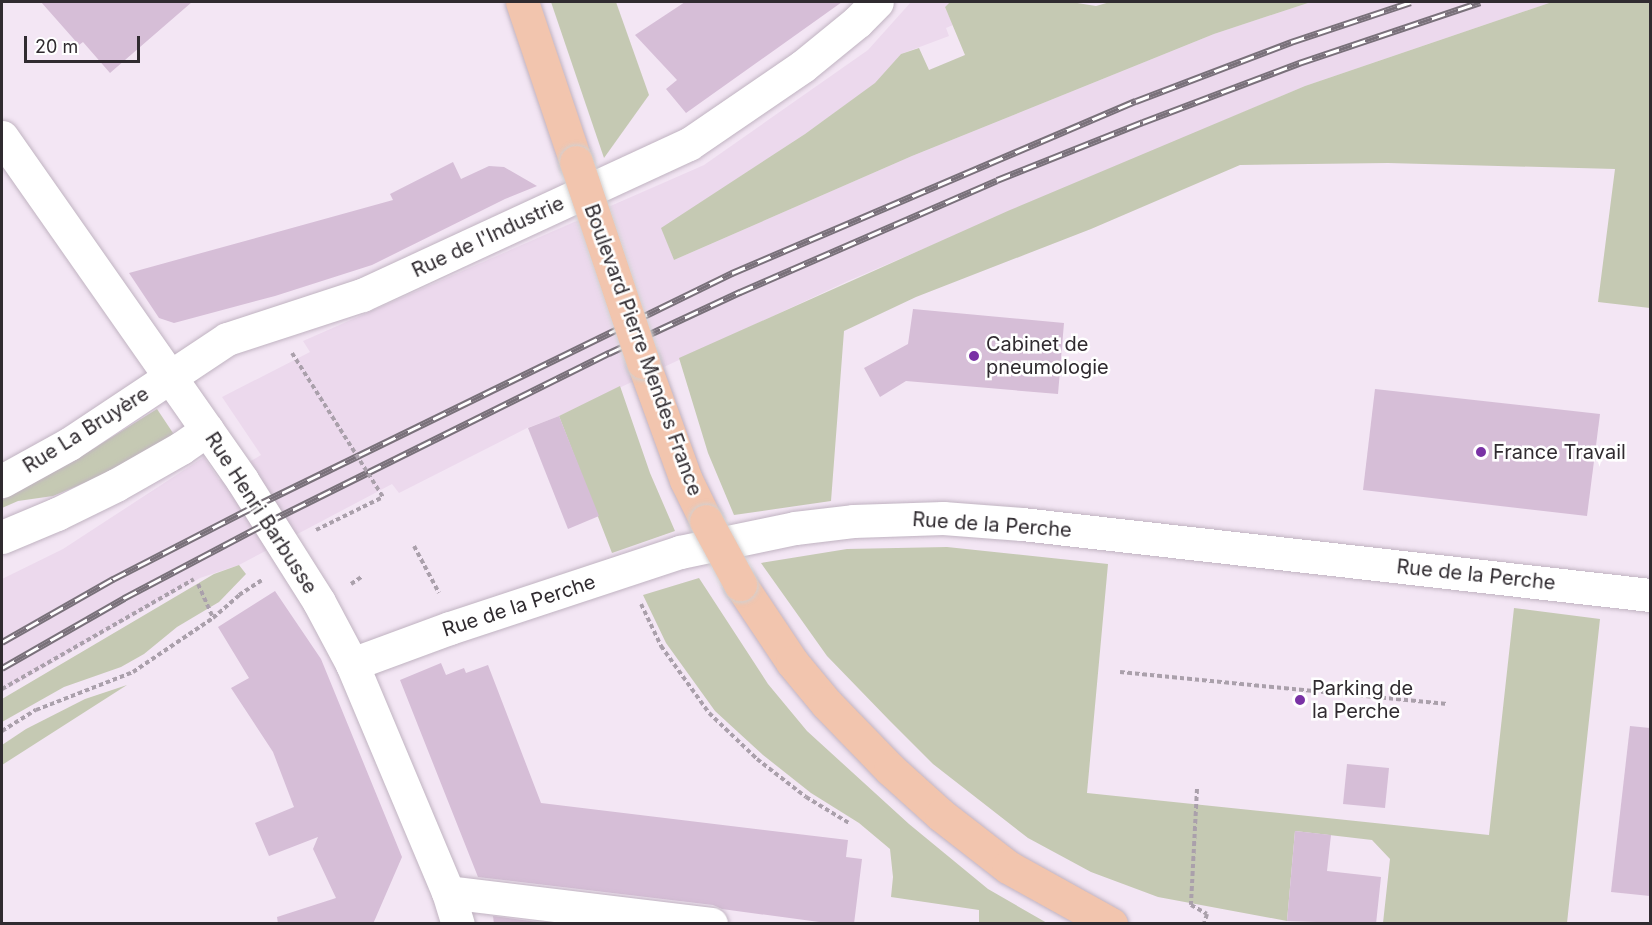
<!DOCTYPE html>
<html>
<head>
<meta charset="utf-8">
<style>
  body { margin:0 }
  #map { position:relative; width:1652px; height:925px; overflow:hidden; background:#f3e6f4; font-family:Inter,sans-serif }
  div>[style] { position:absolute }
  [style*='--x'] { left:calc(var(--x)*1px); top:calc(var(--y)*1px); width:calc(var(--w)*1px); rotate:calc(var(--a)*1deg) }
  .built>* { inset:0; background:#ecd9ed }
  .green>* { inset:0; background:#c5c9b3 }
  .building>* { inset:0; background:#d6bed7 }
  .path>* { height:4px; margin-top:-2px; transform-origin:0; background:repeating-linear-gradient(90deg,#aaa0ab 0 4.5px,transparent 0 7.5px) }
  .roads { filter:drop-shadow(0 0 2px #c0b3c1) drop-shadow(0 0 2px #c0b3c1) }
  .minor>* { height:33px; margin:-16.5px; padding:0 16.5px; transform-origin:16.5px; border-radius:16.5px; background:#fff }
  .major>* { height:33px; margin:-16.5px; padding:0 16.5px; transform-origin:16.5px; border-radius:16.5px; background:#f2c5ae }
  .rail>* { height:7px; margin-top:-3.5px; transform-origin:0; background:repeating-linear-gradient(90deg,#fff 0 14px,#79717a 0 28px); box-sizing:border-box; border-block:2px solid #79717a }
  .path-bridge>* { height:4px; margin-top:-2px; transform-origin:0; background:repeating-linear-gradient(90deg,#aaa0ab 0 4.5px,transparent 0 7.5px) }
  .bridges { filter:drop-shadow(0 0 2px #d1d0d1) drop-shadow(0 0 2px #d1d0d1) }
  .major-bridge>* { height:33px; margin:-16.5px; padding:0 16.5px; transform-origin:16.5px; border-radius:16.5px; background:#f2c5ae }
  .dots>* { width:16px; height:16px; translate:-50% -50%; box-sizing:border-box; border:3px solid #fff; border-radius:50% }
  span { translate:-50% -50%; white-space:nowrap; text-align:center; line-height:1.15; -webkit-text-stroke:5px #fff; paint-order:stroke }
  .street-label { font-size:20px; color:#302b30 }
  .poi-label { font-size:20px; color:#302b30 }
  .left { translate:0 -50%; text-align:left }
  .frame { position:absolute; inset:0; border:3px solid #302b30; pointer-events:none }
  .scale { position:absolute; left:24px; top:36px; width:116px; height:27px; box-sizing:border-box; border:3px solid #302b30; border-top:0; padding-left:8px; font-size:18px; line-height:21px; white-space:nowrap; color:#302b30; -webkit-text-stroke:4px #fff; paint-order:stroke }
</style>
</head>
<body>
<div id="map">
  <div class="built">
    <i style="clip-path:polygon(911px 2px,950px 2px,945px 7px,953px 25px,946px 28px,949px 36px,901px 54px,876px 83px,805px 134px,662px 228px,674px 260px,912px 156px,1214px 34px,1311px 2px,1552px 2px,1305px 86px,848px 281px,559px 416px,527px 428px,399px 493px,392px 484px,239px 565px,200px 578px,2px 692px,2px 579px,63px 549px,204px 457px,219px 480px,261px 455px,222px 397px,310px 352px,303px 341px,704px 165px,868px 50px)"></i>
  </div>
  <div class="green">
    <i style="clip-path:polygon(551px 2px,616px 2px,649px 95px,604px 158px)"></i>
    <i style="clip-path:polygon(950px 2px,1071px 2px,1096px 6px,1110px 2px,1311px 2px,1214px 34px,912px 156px,674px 260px,661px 228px,805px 134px,875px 83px,901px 54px,919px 48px,929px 70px,965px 55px,945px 7px)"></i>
    <i style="clip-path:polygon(1552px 2px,1650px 2px,1650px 308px,1598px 302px,1615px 169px,1388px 163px,1240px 165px,1091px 229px,916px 297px,844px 331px,831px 501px,734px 515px,708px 453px,679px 358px,1010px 210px,1305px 86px)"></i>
    <i style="clip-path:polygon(620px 386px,650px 473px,675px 531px,612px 553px,559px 416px)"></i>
    <i style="clip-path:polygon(157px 409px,175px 436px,108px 473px,53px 496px,18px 501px,2px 508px,2px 500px,72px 462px)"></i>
    <i style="clip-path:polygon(947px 547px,1108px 564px,1087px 793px,1489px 835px,1514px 608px,1600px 619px,1567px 923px,1383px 923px,1390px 859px,1372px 840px,1295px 831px,1287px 921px,1158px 897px,1091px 872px,1028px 838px,933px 764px,890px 721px,827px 656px,761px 563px,847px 549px)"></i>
    <i style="clip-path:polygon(239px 565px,246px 574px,219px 602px,177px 627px,144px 654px,121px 667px,64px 687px,2px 722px,2px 699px,214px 574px)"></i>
    <i style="clip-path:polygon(699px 578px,768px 684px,807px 731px,909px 824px,988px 889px,1047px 923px,979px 923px,979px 910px,891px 897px,893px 877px,890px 849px,859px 823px,811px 793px,763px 755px,715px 711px,666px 643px,643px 595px)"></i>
    <i style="clip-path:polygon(127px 685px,2px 765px,2px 745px,26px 729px,85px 699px)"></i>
  </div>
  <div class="building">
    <i style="clip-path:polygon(41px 2px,192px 2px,110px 73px,83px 42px,79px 45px)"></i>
    <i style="clip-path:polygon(685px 2px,842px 2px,686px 113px,666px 89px,677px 80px,635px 35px)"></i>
    <i style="clip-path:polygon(453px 162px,461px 179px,489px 166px,504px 167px,537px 186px,505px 199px,372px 265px,275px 296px,174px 323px,159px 318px,129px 273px,393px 200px,390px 194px)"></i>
    <i style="clip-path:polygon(913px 309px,1064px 323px,1058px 394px,906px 381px,880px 397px,864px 368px,908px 344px)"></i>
    <i style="clip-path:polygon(1375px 389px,1600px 414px,1587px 516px,1363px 490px)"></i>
    <i style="clip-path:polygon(559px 416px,599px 516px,568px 529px,528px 428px)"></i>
    <i style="clip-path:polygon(275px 591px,321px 659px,402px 857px,373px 924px,278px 924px,277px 917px,336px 898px,313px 849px,318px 837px,269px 856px,255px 823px,294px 807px,273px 752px,231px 688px,249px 678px,218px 627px)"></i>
    <i style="clip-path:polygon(441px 663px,446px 675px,464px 668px,466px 673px,488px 665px,541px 803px,848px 840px,846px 857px,862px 859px,854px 924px,834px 924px,722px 909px,713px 905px,478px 877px,400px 680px)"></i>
    <i style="clip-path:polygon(1630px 726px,1650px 728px,1650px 896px,1611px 892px)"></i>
    <i style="clip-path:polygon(1347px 764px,1389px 768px,1385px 808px,1343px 804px)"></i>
    <i style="clip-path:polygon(1295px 831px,1331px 835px,1327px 871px,1381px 877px,1376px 924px,1287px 921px)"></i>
    <i style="clip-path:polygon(493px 916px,552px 924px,494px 924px)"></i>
  </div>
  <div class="path">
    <i style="--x:316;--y:530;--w:75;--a:-26.2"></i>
    <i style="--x:414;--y:546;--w:53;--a:62"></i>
    <i style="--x:198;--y:584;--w:37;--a:66"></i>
    <i style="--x:351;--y:584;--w:14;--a:-34"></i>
    <i style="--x:641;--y:604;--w:47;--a:64.5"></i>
    <i style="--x:661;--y:646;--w:82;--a:54.4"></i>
    <i style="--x:709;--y:713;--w:66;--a:43.8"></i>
    <i style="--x:757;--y:759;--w:62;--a:37.8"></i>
    <i style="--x:806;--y:797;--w:50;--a:31.2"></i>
    <i style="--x:1120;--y:672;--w:329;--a:5.6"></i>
    <i style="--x:2;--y:689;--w:221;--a:-29.8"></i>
    <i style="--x:2;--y:731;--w:40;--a:-32"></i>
    <i style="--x:36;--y:710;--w:104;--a:-21.4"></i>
    <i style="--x:133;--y:672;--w:97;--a:-34"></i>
    <i style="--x:213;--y:618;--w:35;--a:-41"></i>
    <i style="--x:239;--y:595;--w:27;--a:-33"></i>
    <i style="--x:1197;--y:789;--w:116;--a:93"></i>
    <i style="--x:1191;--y:905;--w:18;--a:29"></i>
    <i style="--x:1207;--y:914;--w:10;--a:107"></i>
  </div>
  <div class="roads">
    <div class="minor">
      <i style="--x:2;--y:137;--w:419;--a:55"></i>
      <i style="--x:242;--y:480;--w:144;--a:57.7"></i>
      <i style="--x:319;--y:602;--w:70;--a:62"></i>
      <i style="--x:352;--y:664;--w:247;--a:67.2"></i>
      <i style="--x:448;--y:892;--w:34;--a:73"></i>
      <i style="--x:2;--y:481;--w:77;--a:-28.9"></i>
      <i style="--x:69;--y:444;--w:190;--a:-33.6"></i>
      <i style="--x:227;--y:339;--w:142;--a:-18.1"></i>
      <i style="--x:362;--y:295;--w:360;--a:-24.8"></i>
      <i style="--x:689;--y:144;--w:138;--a:-34.4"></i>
      <i style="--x:803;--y:66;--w:70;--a:-39.2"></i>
      <i style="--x:857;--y:22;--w:28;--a:-45"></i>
      <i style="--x:2;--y:537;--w:60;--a:-22.7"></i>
      <i style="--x:57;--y:514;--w:66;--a:-26.2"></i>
      <i style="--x:116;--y:485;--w:75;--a:-29.6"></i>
      <i style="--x:181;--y:448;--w:32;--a:-35"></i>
      <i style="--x:352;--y:664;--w:104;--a:-20.2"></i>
      <i style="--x:450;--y:628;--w:242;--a:-18.3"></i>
      <i style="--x:680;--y:552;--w:117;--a:-11.8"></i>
      <i style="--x:795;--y:528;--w:58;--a:-6.9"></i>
      <i style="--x:853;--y:521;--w:90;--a:-1.9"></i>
      <i style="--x:943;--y:518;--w:79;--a:4.3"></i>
      <i style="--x:1022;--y:524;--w:632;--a:6.45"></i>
      <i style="--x:448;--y:892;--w:265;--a:6.9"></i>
    </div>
    <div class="major">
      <i style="--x:522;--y:2;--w:169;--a:71.4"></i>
      <i style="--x:643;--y:362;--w:126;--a:70"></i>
      <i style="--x:686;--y:480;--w:46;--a:64"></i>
      <i style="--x:740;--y:584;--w:94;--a:56.3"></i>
      <i style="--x:792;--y:662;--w:53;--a:50.3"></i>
      <i style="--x:826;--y:703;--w:92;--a:45.9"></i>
      <i style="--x:890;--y:769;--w:69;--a:42"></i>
      <i style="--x:941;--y:815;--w:85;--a:37.8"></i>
      <i style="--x:1008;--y:867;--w:118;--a:29"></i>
    </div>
  </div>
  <div class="rail">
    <i style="--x:2;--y:642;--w:128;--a:-29.6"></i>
    <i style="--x:113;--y:579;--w:162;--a:-27.2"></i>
    <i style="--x:257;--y:505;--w:529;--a:-26.03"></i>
    <i style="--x:732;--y:273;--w:439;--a:-23.1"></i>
    <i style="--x:1136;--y:101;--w:166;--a:-20.8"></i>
    <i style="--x:1291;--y:42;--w:126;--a:-18.4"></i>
    <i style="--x:2;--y:668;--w:141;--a:-29.8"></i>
    <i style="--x:124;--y:598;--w:163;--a:-27.8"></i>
    <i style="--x:268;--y:522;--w:381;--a:-26.4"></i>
    <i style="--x:609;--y:353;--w:145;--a:-25"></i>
    <i style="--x:740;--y:292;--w:280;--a:-23.5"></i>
    <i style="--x:997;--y:180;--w:157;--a:-21.7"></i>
    <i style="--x:1143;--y:122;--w:167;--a:-20.7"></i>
    <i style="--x:1299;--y:63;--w:191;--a:-18.6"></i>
  </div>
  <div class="path-bridge">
    <i style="--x:292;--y:353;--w:170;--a:57.7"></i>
  </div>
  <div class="bridges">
    <div class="major-bridge">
      <i style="--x:576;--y:162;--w:211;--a:71.5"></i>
      <i style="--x:706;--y:521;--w:72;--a:61.6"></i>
    </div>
  </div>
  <div class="dots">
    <i style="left:974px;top:356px;background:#7932a5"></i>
    <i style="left:1481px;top:452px;background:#7932a5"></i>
    <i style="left:1300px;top:700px;background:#7932a5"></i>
  </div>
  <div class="street-label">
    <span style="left:488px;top:237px;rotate:-25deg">Rue de l'Industrie</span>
    <span style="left:643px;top:350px;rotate:70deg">Boulevard Pierre Mendes France</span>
    <span style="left:86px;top:430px;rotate:-32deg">Rue La Bruyère</span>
    <span style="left:261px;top:513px;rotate:57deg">Rue Henri Barbusse</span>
    <span style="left:992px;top:525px;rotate:4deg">Rue de la Perche</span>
    <span style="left:1476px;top:575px;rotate:6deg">Rue de la Perche</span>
    <span style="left:519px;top:606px;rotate:-18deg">Rue de la Perche</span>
  </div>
  <div class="poi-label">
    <span class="left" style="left:986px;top:356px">Cabinet de<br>pneumologie</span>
    <span class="left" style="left:1493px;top:452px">France Travail</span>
    <span class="left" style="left:1312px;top:700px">Parking de<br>la Perche</span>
  </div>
  <div class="frame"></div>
  <div class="scale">20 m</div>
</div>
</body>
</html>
